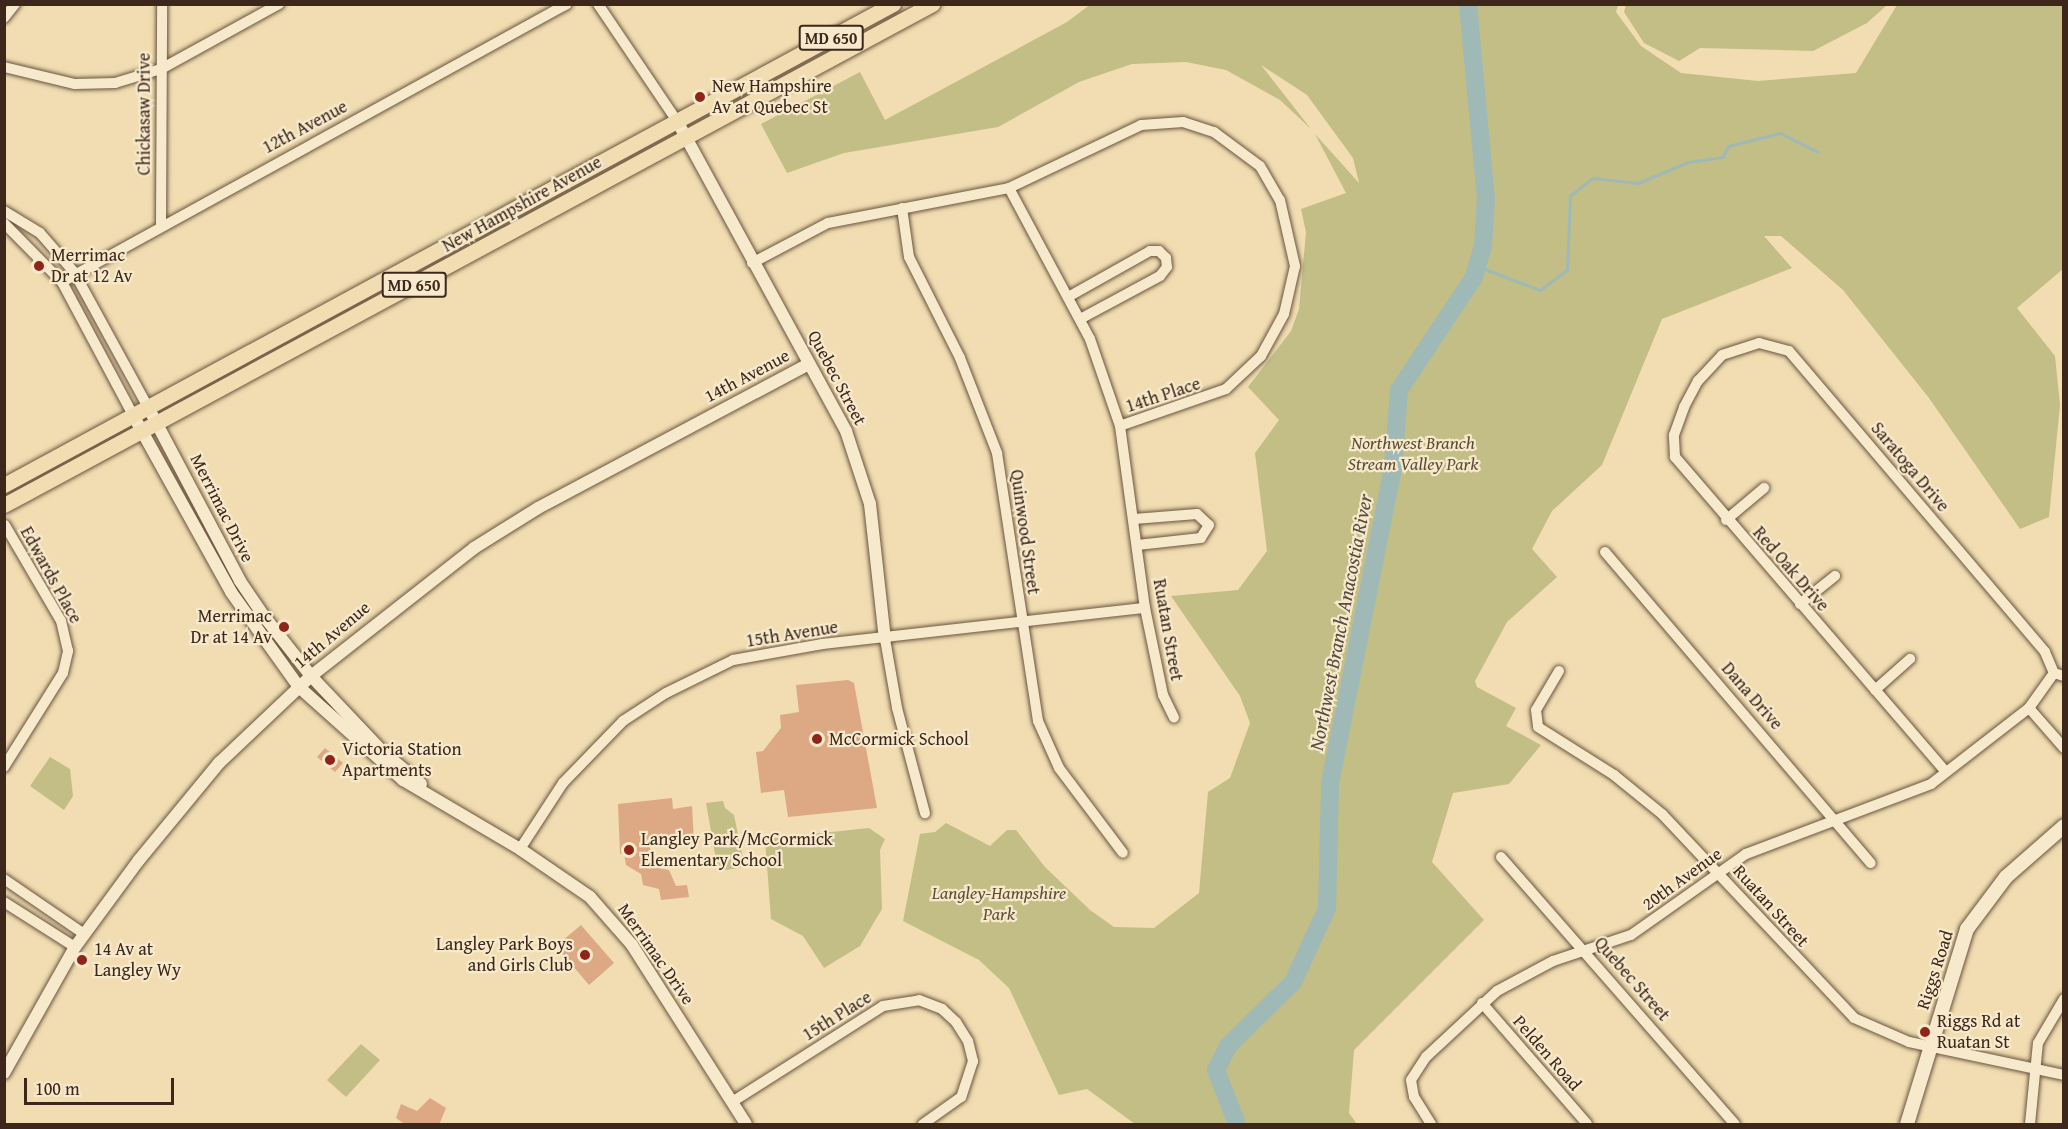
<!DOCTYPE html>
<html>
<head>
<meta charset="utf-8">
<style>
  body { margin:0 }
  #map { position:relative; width:2068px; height:1129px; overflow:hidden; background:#f1ddb1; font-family:"Gentium Book Plus",serif }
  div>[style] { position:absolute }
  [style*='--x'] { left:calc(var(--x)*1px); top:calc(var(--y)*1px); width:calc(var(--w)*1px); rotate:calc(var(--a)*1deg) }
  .green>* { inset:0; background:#c2be86 }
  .stream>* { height:3px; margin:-1.5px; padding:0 1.5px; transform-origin:1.5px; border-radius:1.5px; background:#9fb9b7 }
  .river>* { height:18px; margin:-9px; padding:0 9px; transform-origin:9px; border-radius:9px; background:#9fb9b7 }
  .building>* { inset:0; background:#dda884 }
  .roads { filter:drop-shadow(0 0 2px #6a5440) drop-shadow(0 0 2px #6a5440) }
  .minor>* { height:10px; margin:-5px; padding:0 5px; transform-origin:5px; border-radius:5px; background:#f6e9cc }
  .tertiary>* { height:12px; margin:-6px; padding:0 6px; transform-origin:6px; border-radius:6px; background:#f6e9cc }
  .secondary>* { height:14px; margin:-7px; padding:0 7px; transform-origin:7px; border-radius:7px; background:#f6e9cc }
  .primary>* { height:15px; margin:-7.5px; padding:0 7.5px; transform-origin:7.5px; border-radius:7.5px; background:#f1ddb1 }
  .dots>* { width:16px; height:16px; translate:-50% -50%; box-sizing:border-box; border:3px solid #f6e9cc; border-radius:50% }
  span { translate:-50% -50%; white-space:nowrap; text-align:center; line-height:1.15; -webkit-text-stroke:4.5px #f6e9cc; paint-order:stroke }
  .shield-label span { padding:2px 4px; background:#f6e9cc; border:2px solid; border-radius:4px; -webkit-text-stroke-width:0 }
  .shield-label { font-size:16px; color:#3d271a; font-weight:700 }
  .poi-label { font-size:18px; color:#3d271a }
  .left { translate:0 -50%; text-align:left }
  .right { translate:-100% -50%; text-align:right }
  .street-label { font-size:18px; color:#3d271a }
  .park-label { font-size:18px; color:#5e4d35; font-style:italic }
  .water-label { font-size:20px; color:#564c41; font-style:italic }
  .frame { position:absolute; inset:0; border:6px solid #3d271a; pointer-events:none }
  .scale { position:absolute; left:24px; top:1078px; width:150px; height:27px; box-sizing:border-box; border:3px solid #3d271a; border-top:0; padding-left:8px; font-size:18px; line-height:21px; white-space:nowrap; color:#3d271a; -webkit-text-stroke:4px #f6e9cc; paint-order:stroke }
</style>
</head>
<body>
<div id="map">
  <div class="green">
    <i style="clip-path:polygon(1091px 4px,1618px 5px,1616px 12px,1641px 46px,1681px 73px,1758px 81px,1856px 73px,1897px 5px,2063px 5px,2063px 269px,2017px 308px,2055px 356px,2060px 405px,2049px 517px,2020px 529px,1929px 398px,1843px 290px,1781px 236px,1764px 236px,1792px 268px,1662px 319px,1602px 465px,1552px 511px,1532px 549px,1557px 577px,1507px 622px,1475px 681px,1477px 687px,1516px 708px,1506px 726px,1541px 745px,1509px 784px,1453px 793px,1432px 862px,1484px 920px,1354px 1050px,1349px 1113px,1357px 1124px,1135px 1124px,1087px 1089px,1059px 1095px,1009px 988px,979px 960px,903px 921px,920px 834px,935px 832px,946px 823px,990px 846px,1007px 830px,1016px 830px,1045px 867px,1090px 910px,1114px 927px,1154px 928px,1199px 893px,1208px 792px,1230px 778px,1250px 723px,1240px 696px,1171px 596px,1238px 590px,1267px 551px,1255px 453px,1279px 420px,1248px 387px,1291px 331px,1299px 309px,1306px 232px,1301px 209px,1346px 193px,1315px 134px,1359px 183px,1353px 158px,1307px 95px,1261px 65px,1311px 129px,1280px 100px,1226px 70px,1186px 62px,1132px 64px,1079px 82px,998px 127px,844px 153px,787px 173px,761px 124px,860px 72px,885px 120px,1067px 22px)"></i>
    <i style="clip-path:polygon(1626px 5px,1887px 4px,1887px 5px,1867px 23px,1813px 51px,1700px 48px,1679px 61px,1644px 43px,1624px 12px)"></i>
    <i style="clip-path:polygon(50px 757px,70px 769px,73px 796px,64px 810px,30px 786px)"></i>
    <i style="clip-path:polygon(723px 801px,725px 808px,734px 815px,744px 863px,740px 868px,718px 871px,706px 803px)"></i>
    <i style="clip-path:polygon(869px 828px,885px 839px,880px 850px,882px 909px,860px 946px,824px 968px,803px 936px,771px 919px,765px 839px)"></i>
    <i style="clip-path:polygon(361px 1044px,380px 1060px,346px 1097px,327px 1080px)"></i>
  </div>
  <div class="stream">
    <i style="--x:1477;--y:266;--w:67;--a:20.9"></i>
    <i style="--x:1540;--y:290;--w:34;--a:-37"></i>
    <i style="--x:1567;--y:270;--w:74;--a:-87.7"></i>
    <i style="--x:1570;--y:196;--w:28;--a:-39"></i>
    <i style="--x:1592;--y:178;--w:46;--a:6.2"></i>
    <i style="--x:1638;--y:183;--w:54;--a:-22.8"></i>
    <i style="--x:1688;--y:162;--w:35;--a:-8"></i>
    <i style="--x:1723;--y:157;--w:12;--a:-66"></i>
    <i style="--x:1728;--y:146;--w:54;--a:-14"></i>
    <i style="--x:1780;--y:133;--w:42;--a:26.6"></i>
  </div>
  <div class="river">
    <i style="--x:1237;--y:1124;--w:58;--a:-111.3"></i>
    <i style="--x:1216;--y:1070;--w:27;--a:-63"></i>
    <i style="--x:1228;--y:1046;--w:91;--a:-44.6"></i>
    <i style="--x:1293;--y:982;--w:81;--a:-65.3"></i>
    <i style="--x:1327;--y:908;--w:125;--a:-88.6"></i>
    <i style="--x:1330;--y:783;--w:320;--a:-78.7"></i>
    <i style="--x:1393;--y:469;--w:79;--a:-85.7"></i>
    <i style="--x:1399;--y:390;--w:136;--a:-56.4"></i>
    <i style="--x:1474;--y:277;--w:33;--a:-74"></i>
    <i style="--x:1483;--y:245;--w:46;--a:-86.3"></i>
    <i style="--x:1486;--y:199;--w:196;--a:-95.3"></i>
  </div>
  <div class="building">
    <i style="clip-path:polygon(848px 680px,854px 683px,877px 808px,788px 817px,784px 790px,761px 793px,756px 752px,763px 751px,781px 728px,780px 715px,799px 712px,796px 685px)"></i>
    <i style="clip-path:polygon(325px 748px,343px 763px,335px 772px,317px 757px)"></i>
    <i style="clip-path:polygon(672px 798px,673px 809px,692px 806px,694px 842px,650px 847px,652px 867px,669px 870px,676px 886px,687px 885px,689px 897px,661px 900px,659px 889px,643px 885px,641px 874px,626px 865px,624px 853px,620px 854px,618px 804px)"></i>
    <i style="clip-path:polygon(581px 925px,614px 963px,589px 985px,556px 946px)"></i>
    <i style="clip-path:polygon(430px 1098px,446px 1108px,439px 1125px,406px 1125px,396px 1118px,401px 1104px,417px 1111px)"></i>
  </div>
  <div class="roads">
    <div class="minor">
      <i style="--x:598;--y:4;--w:141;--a:56"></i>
      <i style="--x:4;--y:18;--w:18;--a:-52"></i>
      <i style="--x:4;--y:67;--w:73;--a:13.5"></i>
      <i style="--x:75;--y:84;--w:40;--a:-1.4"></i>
      <i style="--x:115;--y:83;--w:48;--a:-16.9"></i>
      <i style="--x:161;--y:69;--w:135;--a:-28.8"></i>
      <i style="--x:1009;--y:188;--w:171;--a:61.8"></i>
      <i style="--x:1090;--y:339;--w:92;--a:71"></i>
      <i style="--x:1120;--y:426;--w:184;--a:82.2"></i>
      <i style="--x:1145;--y:608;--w:89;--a:78.3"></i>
      <i style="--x:1163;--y:695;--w:25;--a:64"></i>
      <i style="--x:902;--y:208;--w:49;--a:81.9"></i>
      <i style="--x:909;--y:257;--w:113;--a:63.2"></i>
      <i style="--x:960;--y:358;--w:102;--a:68.7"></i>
      <i style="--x:997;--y:453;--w:271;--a:81.3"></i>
      <i style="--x:1038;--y:721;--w:51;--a:65.9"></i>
      <i style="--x:1059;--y:768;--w:106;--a:53"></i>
      <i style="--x:4;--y:211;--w:42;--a:31.4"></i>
      <i style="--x:40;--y:233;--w:52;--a:48.9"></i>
      <i style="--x:74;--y:272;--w:154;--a:61.3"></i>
      <i style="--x:4;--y:223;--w:83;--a:45.5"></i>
      <i style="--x:62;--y:282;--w:151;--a:61.9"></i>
      <i style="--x:161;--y:224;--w:220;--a:-89.7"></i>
      <i style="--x:752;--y:263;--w:86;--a:-27.8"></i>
      <i style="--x:828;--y:223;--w:184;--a:-10.9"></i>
      <i style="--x:1009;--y:188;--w:146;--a:-25.5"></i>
      <i style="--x:1141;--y:125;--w:42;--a:-4.1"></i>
      <i style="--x:1183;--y:122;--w:33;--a:18"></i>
      <i style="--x:1214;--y:132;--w:57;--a:36.5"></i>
      <i style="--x:1260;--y:166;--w:39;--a:60"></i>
      <i style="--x:1280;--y:200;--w:68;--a:77.2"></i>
      <i style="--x:1295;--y:266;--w:49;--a:102.9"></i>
      <i style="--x:1284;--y:314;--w:48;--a:118.7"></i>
      <i style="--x:1261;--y:356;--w:48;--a:136.7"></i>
      <i style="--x:1226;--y:389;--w:112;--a:160.8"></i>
      <i style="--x:62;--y:282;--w:576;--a:-28.83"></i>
      <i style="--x:1068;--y:297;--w:94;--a:-29.3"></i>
      <i style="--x:1150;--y:251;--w:9;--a:0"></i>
      <i style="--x:1159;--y:251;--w:10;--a:45"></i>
      <i style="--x:1166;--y:258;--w:9;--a:84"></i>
      <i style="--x:1167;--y:267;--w:11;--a:128"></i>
      <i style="--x:1160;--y:276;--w:91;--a:151.7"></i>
      <i style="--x:1134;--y:519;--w:63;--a:-4.5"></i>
      <i style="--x:1197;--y:514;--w:16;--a:43"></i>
      <i style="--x:1209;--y:525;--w:15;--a:122"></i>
      <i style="--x:1201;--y:538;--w:64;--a:173.8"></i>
      <i style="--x:1726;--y:520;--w:50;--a:-40.1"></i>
      <i style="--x:1605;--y:552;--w:409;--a:49.5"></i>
      <i style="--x:1800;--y:604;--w:45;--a:-38.7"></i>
      <i style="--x:885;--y:639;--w:70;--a:80.1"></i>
      <i style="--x:897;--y:708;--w:109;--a:75.1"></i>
      <i style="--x:1559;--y:671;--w:45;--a:120.5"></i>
      <i style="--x:1536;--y:710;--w:17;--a:83"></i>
      <i style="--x:1538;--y:727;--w:90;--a:32.3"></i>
      <i style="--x:1614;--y:775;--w:62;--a:39.1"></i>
      <i style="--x:1662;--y:814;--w:280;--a:46.7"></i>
      <i style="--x:1854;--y:1018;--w:60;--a:23.6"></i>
      <i style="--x:1909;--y:1042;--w:158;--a:12"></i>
      <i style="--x:1875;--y:690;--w:47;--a:-41.5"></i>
      <i style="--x:2029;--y:708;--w:53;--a:48.8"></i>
      <i style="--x:4;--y:767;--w:111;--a:-57.9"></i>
      <i style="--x:63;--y:673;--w:23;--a:-77"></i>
      <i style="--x:68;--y:651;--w:31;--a:-103"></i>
      <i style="--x:61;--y:621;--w:111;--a:-120.3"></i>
      <i style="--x:1946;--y:772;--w:416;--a:-130.7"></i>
      <i style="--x:1675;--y:457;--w:22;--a:-93"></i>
      <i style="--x:1674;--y:435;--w:30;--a:-70"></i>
      <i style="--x:1684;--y:407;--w:30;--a:-62"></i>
      <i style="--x:1698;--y:381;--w:35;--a:-47"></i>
      <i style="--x:1722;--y:355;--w:39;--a:-18"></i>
      <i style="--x:1759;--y:343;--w:31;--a:15"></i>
      <i style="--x:1789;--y:351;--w:395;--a:49.6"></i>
      <i style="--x:2045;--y:652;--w:23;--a:67"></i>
      <i style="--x:2054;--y:673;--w:10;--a:17"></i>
      <i style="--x:520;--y:849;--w:79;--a:-56.9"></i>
      <i style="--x:563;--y:783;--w:86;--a:-45.9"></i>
      <i style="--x:623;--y:721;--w:51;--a:-33.1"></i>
      <i style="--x:666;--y:693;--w:75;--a:-26.2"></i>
      <i style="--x:733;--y:660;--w:91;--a:-10.1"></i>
      <i style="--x:823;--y:644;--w:324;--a:-6.4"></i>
      <i style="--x:1501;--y:857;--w:355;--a:48.8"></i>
      <i style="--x:4;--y:879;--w:97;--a:34.5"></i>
      <i style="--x:4;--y:902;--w:84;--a:32.4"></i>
      <i style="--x:1482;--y:1003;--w:160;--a:49"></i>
      <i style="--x:732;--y:1102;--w:179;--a:-32.4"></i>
      <i style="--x:883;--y:1006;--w:36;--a:-9"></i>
      <i style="--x:919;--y:1000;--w:25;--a:21"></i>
      <i style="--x:942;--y:1009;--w:19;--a:43"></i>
      <i style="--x:956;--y:1022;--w:22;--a:58"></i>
      <i style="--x:968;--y:1041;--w:21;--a:76"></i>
      <i style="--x:973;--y:1061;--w:38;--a:108"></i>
      <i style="--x:961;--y:1097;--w:47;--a:144.6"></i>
      <i style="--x:1431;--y:1124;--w:32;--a:-122"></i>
      <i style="--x:1414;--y:1097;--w:17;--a:-100"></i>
      <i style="--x:1411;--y:1080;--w:27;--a:-57"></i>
      <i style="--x:1426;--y:1057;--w:97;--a:-42.9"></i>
      <i style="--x:1497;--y:991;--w:64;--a:-28.2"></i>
      <i style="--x:1553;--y:961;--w:82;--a:-18.4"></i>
      <i style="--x:1631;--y:935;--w:141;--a:-35.2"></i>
      <i style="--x:1746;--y:854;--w:198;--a:-20.7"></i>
      <i style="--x:1931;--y:784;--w:124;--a:-37.8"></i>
      <i style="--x:2029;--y:708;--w:43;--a:-54.5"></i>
      <i style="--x:2030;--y:1124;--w:81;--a:-84.4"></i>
      <i style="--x:2038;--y:1043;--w:51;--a:-59.4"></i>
    </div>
    <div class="tertiary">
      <i style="--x:677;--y:121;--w:353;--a:61.4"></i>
      <i style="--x:846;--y:431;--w:77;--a:71.8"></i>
      <i style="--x:870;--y:504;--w:136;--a:83.7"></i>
      <i style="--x:148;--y:407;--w:197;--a:62.1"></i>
      <i style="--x:240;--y:581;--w:41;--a:55.9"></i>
      <i style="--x:263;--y:615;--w:78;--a:51.8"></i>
      <i style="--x:311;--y:676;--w:103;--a:46.6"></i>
      <i style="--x:382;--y:751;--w:51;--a:40.2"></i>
      <i style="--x:133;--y:415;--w:202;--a:61"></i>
      <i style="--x:231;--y:592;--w:117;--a:54.4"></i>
      <i style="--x:299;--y:687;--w:140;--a:41.8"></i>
      <i style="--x:403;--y:780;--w:136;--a:30.5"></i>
      <i style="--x:520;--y:849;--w:85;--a:34.4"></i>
      <i style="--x:590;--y:897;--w:64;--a:48.8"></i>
      <i style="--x:632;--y:945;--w:212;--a:57.5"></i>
      <i style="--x:4;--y:1073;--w:145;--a:-60.6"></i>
      <i style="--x:75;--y:947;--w:108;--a:-53.7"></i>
      <i style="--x:139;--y:860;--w:126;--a:-50.5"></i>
      <i style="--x:219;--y:763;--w:127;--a:-43.4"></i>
      <i style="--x:311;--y:676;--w:207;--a:-38.1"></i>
      <i style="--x:474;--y:548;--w:75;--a:-32"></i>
      <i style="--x:538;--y:508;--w:307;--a:-28"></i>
    </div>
    <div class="secondary">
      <i style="--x:1907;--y:1124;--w:204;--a:-72.9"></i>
      <i style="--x:1967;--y:929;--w:65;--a:-53.1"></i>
      <i style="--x:2006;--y:877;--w:77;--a:-41.3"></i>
    </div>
    <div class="primary">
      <i style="--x:4;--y:485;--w:1011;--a:-28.42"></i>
      <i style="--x:4;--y:505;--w:1055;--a:-28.36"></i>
    </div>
  </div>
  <div class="dots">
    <i style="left:700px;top:97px;background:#8f2418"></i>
    <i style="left:39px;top:266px;background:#8f2418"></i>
    <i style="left:284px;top:627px;background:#8f2418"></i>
    <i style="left:817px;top:739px;background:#8f2418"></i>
    <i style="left:330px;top:760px;background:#8f2418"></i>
    <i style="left:629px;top:850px;background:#8f2418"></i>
    <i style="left:585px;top:955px;background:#8f2418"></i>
    <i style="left:82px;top:960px;background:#8f2418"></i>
    <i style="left:1925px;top:1032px;background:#8f2418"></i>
  </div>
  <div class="shield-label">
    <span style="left:831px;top:38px">MD 650</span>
    <span style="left:414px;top:285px">MD 650</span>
  </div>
  <div class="poi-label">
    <span class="left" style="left:712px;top:97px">New Hampshire<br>Av at Quebec St</span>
    <span class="left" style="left:51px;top:266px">Merrimac<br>Dr at 12 Av</span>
    <span class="right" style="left:272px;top:627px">Merrimac<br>Dr at 14 Av</span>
    <span class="left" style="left:829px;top:739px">McCormick School</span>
    <span class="left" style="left:342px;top:760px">Victoria Station<br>Apartments</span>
    <span class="left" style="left:641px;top:850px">Langley Park/McCormick<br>Elementary School</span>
    <span class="right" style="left:573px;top:955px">Langley Park Boys<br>and Girls Club</span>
    <span class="left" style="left:94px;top:960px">14 Av at<br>Langley Wy</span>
    <span class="left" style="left:1937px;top:1032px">Riggs Rd at<br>Ruatan St</span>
  </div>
  <div class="street-label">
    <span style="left:144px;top:114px;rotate:-90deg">Chickasaw Drive</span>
    <span style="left:305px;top:127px;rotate:-28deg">12th Avenue</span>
    <span style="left:522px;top:204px;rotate:-29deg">New Hampshire Avenue</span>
    <span style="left:747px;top:376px;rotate:-28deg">14th Avenue</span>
    <span style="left:837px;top:378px;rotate:62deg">Quebec Street</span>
    <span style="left:1163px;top:395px;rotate:-18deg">14th Place</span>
    <span style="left:1910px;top:467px;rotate:50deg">Saratoga Drive</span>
    <span style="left:222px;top:508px;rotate:63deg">Merrimac Drive</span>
    <span style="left:1025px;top:532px;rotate:82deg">Quinwood Street</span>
    <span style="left:1791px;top:569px;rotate:49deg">Red Oak Drive</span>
    <span style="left:51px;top:575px;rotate:61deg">Edwards Place</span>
    <span style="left:1168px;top:630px;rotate:80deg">Ruatan Street</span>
    <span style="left:792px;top:634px;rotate:-9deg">15th Avenue</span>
    <span style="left:332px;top:635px;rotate:-40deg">14th Avenue</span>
    <span style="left:1752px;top:696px;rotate:49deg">Dana Drive</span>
    <span style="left:1682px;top:879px;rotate:-36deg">20th Avenue</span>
    <span style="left:1771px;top:906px;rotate:48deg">Ruatan Street</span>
    <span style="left:656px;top:954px;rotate:55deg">Merrimac Drive</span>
    <span style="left:1935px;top:970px;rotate:-72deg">Riggs Road</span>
    <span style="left:1632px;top:979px;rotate:49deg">Quebec Street</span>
    <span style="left:837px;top:1016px;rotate:-32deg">15th Place</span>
    <span style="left:1547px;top:1053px;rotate:49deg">Pelden Road</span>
  </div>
  <div class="park-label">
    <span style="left:1413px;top:454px">Northwest Branch<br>Stream Valley Park</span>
    <span style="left:999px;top:904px">Langley-Hampshire<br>Park</span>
  </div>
  <div class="water-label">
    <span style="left:1340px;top:622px;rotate:-79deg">Northwest Branch Anacostia River</span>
  </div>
  <div class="frame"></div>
  <div class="scale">100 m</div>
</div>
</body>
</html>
